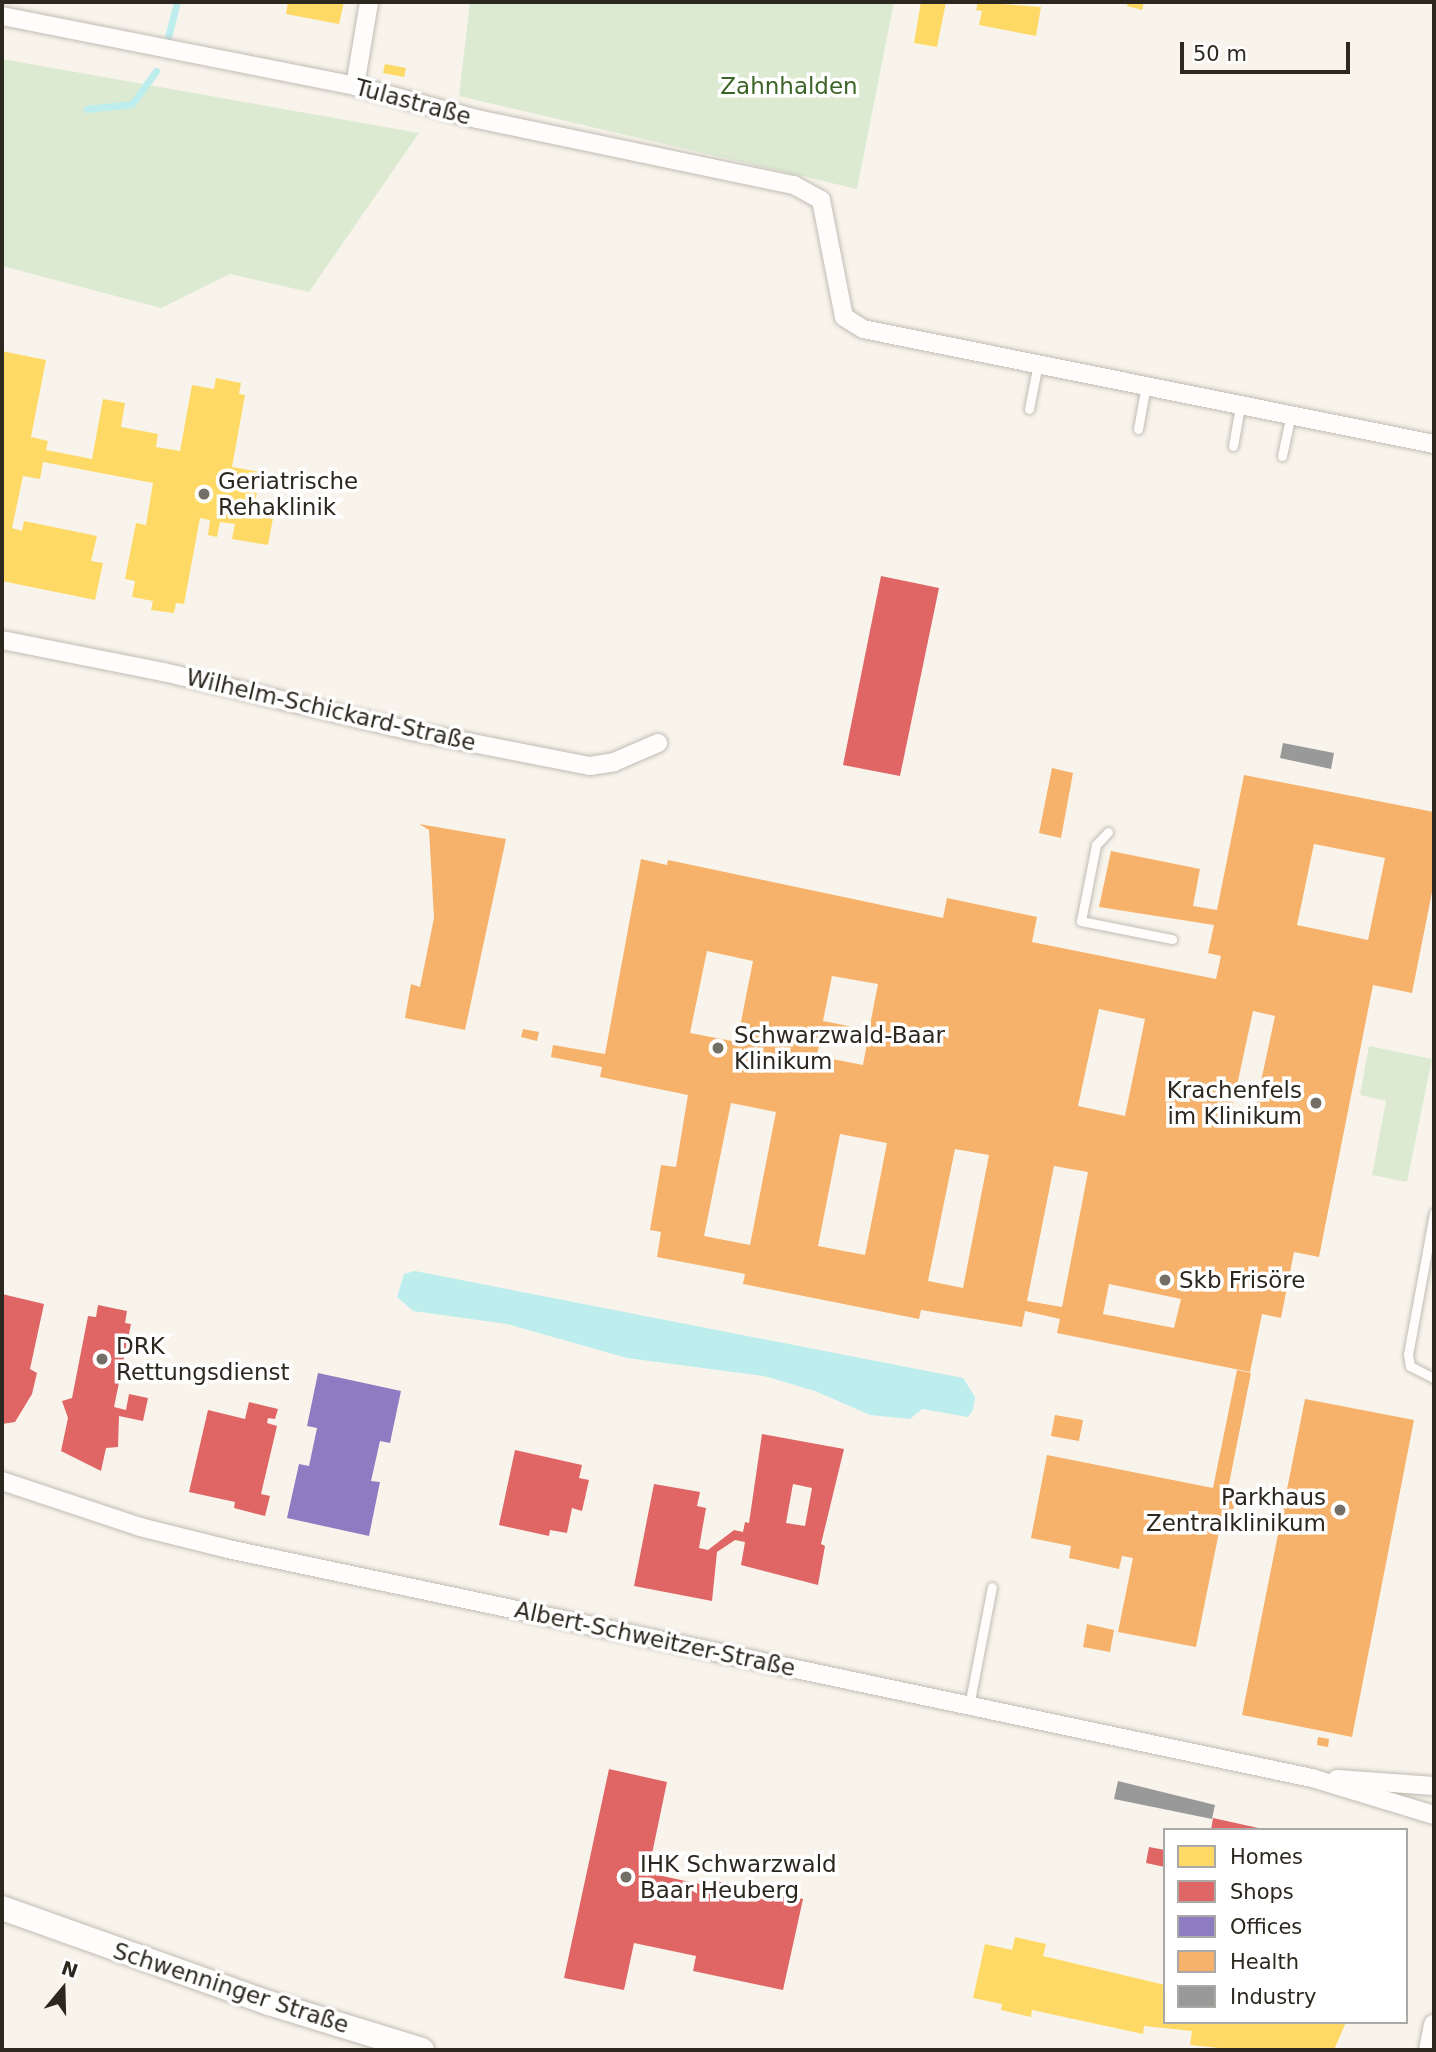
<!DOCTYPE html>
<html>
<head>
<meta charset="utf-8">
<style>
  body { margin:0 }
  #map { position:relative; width:1436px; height:2052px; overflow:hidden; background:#f8f4ec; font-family:"DejaVu Sans",sans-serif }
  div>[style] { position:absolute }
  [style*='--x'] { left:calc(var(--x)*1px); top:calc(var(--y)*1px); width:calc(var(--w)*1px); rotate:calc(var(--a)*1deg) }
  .green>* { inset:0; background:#ddead2 }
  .water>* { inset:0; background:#bdeded }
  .homes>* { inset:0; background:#ffd966 }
  .shops>* { inset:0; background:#e06666 }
  .offices>* { inset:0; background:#8e7cc3 }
  .health>* { inset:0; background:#f6b26b }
  .industry>* { inset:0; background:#999 }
  .stream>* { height:7px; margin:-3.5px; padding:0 3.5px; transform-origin:3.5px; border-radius:3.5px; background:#bdeded }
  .roads { filter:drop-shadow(0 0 2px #c0bcb4) drop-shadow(0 0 2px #c0bcb4) }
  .service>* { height:9px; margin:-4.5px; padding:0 4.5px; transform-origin:4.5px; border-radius:4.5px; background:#fefdfc }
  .minor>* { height:18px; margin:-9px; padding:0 9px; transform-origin:9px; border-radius:9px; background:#fefdfc }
  .tertiary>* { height:21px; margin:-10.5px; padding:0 10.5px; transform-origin:10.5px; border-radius:10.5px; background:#fefdfc }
  .secondary>* { height:24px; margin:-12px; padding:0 12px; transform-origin:12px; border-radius:12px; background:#fefdfc }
  .dots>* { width:19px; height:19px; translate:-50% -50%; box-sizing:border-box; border:4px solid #fff; border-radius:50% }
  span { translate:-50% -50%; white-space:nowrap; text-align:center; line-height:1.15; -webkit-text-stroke:7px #fff; paint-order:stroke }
  .park-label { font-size:23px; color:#3d6427 }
  .street-label { font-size:23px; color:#2c281f }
  .poi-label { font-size:23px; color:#2c281f }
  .left { translate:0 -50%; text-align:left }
  .right { translate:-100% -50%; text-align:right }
  .frame { position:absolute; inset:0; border:4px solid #2c281f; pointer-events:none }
  .legend { position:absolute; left:1163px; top:1828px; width:245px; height:196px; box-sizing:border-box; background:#fff; border:2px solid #aba9a5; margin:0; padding:9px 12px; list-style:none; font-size:21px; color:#2c281f }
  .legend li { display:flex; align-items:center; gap:14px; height:35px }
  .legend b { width:35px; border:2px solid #aba9a5 }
  .north { position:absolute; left:28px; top:1954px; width:70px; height:70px; -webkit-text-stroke:5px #fff; paint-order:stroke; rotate:19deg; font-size:19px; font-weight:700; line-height:28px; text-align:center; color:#2c281f }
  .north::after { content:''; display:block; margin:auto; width:24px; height:32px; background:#2c281f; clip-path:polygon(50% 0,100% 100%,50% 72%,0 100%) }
  .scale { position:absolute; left:1180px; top:42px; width:170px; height:32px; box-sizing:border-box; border:4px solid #2c281f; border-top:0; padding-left:9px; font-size:21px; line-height:24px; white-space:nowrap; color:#2c281f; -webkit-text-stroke:5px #fff; paint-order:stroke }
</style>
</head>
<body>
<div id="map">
  <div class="green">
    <i style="clip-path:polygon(470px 2px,894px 2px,857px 189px,459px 96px)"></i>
    <i style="clip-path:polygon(2px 59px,419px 133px,309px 292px,230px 274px,161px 308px,2px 266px)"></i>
    <i style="clip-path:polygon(1369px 1046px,1432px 1059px,1407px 1182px,1372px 1175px,1386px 1101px,1360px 1095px)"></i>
  </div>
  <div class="water">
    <i style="clip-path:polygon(415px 1271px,963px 1378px,975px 1397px,973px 1410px,968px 1417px,922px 1409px,910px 1419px,870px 1415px,815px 1391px,764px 1376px,627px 1358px,507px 1324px,413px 1311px,397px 1297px,404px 1274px)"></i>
  </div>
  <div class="homes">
    <i style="clip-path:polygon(288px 2px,344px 2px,339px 24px,286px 14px)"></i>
    <i style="clip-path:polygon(921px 2px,946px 2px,937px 47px,914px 43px)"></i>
    <i style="clip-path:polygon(978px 2px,1041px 7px,1036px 36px,979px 25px,982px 11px,976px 10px)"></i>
    <i style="clip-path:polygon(1128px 2px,1144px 2px,1142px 10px,1127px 6px)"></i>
    <i style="clip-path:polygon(385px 64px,406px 68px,404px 77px,383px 73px)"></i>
    <i style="clip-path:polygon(2px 351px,46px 360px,31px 437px,48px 441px,46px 450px,92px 459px,103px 399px,125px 403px,121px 427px,158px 434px,156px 447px,180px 451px,192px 385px,214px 389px,216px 378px,241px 383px,239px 394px,245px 395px,232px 467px,260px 472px,255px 504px,275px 507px,268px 545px,232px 539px,235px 524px,220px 522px,217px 537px,208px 535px,210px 520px,200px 518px,184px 604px,176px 603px,174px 613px,151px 610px,153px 601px,132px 597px,135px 581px,125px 579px,136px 523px,146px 525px,153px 483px,43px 462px,40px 479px,23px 476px,12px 528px,22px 531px,24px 521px,97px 536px,91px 561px,103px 563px,95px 600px,2px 581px)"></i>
    <i style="clip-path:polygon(1015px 1937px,1046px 1944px,1043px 1956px,1165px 1985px,1165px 2022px,1346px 2022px,1334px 2050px,1239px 2050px,1190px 2045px,1192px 2031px,1144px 2026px,1143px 2034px,1032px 2010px,1031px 2017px,1001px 2010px,1002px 2004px,973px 1998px,985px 1944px,1012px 1950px)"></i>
  </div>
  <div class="shops">
    <i style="clip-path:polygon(881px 576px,939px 588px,900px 776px,843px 765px)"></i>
    <i style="clip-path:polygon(2px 1294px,44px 1304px,30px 1369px,37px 1373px,32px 1394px,15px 1422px,2px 1424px)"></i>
    <i style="clip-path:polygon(98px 1305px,127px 1311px,125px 1323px,131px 1324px,114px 1407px,126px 1410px,129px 1394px,148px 1398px,143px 1421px,119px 1416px,118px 1447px,106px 1448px,101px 1471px,61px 1451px,68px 1418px,62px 1401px,72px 1398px,88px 1316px,96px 1317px)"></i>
    <i style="clip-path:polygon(249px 1402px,278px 1409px,275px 1419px,268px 1418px,267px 1423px,277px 1426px,261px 1494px,270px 1496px,265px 1516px,234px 1508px,235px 1502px,189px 1492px,208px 1410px,245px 1419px)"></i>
    <i style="clip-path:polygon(evenodd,762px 1434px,844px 1449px,821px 1544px,825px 1546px,818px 1585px,741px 1565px,745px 1542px,735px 1540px,717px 1552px,712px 1601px,634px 1586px,654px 1484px,700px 1492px,697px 1506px,706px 1508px,699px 1548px,708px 1550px,734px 1530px,743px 1532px,745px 1522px,749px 1523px,762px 1434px,793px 1484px,812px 1488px,805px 1526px,786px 1523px,793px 1484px)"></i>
    <i style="clip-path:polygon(515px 1450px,582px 1465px,579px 1478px,589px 1480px,582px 1511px,572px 1508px,567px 1533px,550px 1530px,549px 1536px,499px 1525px)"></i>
    <i style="clip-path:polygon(609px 1769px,667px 1782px,648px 1873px,714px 1887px,716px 1881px,803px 1899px,783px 1990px,693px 1971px,696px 1956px,634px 1943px,624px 1990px,564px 1978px)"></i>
    <i style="clip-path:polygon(1213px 1818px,1263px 1829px,1263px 1830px,1211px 1830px)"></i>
    <i style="clip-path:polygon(1149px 1847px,1165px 1850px,1165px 1867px,1146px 1863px)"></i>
  </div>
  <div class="offices">
    <i style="clip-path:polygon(318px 1373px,401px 1391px,390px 1443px,380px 1441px,371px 1481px,380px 1482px,369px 1536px,287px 1518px,299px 1464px,309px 1466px,317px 1428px,307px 1426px)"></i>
  </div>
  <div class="health">
    <i style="clip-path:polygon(1052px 768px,1073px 773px,1061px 838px,1039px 833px)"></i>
    <i style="clip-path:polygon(evenodd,1244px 775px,1434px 812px,1434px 882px,1412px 993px,1373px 985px,1319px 1257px,1294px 1252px,1281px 1318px,1262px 1314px,1250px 1372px,1057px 1333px,1060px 1319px,1025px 1311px,1022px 1327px,921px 1310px,919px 1319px,743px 1284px,745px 1274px,657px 1257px,661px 1232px,650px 1230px,661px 1165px,676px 1167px,688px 1095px,600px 1077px,602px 1067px,551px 1057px,553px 1045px,605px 1054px,641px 859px,667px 865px,668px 860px,943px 918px,947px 898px,1037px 917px,1032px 942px,1216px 979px,1221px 956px,1208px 953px,1214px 925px,1099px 907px,1111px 851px,1200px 869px,1193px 906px,1217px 910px,1244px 775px,1314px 844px,1385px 858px,1368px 940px,1297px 925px,1314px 844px,1244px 775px,707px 951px,753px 961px,737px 1042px,690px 1033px,707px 951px,1244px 775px,832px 976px,878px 984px,869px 1030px,823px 1021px,832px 976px,1244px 775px,1099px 1009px,1145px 1019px,1125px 1116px,1078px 1106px,1099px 1009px,1244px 775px,1253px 1011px,1275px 1016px,1251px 1128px,1229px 1123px,1253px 1011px,1244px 775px,821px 1034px,867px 1043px,863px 1065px,817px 1056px,821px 1034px,1244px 775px,731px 1103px,776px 1112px,750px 1245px,704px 1236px,731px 1103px,1244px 775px,840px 1134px,887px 1143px,865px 1255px,818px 1246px,840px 1134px,1244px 775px,955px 1149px,989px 1155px,963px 1288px,928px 1281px,955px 1149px,1244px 775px,1054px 1166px,1088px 1172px,1062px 1307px,1027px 1301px,1054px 1166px,1244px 775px,1109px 1284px,1181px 1299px,1174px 1328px,1103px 1314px,1109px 1284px)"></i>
    <i style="clip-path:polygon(419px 824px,506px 839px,465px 1030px,405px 1018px,411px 984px,420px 987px,434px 918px,429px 830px)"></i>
    <i style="clip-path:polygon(523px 1029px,539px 1032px,537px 1041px,521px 1037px)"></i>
    <i style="clip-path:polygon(1237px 1370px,1251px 1373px,1226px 1499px,1235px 1501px,1230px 1524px,1221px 1522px,1196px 1647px,1118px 1632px,1133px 1558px,1122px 1556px,1119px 1569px,1069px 1558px,1071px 1546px,1031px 1538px,1047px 1455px,1213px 1488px)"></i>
    <i style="clip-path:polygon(1305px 1399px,1414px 1420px,1352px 1737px,1242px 1715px)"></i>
    <i style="clip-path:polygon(1055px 1415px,1083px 1420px,1079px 1441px,1051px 1436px)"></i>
    <i style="clip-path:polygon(1087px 1624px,1114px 1630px,1110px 1652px,1083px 1647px)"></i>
    <i style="clip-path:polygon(1318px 1737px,1329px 1739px,1328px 1747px,1317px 1745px)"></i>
  </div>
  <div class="industry">
    <i style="clip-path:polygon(1283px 743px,1334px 753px,1331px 769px,1280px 758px)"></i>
    <i style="clip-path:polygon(1118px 1781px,1215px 1805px,1212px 1819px,1114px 1799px)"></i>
  </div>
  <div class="stream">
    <i style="--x:166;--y:45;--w:44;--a:-75.7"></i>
    <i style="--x:87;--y:109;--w:45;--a:-6.3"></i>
    <i style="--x:132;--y:104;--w:41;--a:-54"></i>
  </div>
  <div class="roads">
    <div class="service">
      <i style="--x:1029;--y:409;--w:47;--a:-78.9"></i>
      <i style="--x:1138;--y:429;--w:45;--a:-79.7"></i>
      <i style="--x:1233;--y:446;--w:39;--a:-80"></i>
      <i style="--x:1282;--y:456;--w:40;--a:-78"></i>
      <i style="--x:1108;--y:832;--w:18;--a:133"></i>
      <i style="--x:1096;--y:845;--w:77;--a:101.2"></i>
      <i style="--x:1081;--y:921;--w:93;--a:11.2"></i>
      <i style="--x:1434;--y:1213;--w:143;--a:100.4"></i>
      <i style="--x:1408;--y:1354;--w:12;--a:81"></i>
      <i style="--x:1410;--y:1366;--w:27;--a:27"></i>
      <i style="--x:969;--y:1706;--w:121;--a:-79.1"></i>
    </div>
    <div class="minor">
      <i style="--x:2;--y:16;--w:360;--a:11.2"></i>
      <i style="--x:355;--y:86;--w:126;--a:15.1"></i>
      <i style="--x:477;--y:119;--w:324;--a:11.8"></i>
      <i style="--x:794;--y:185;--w:31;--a:29"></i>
      <i style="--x:821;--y:200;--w:119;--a:78.9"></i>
      <i style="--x:844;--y:317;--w:22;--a:32"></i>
      <i style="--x:863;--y:329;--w:582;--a:11.39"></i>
      <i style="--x:355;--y:86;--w:85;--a:-80.5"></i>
      <i style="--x:2;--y:640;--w:165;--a:11.2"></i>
      <i style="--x:164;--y:672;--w:254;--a:13.4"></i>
      <i style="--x:411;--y:731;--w:182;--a:11.1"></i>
      <i style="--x:590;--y:766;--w:24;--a:-9"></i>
      <i style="--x:614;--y:762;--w:48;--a:-23.4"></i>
      <i style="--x:2;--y:1481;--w:145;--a:18.4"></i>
      <i style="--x:140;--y:1527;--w:91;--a:14"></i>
      <i style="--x:228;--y:1549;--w:1108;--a:11.93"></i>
      <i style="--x:1312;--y:1778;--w:127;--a:16.9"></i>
      <i style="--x:1337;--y:1779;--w:97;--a:4.1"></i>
    </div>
    <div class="tertiary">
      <i style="--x:1429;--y:2050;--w:26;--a:-79"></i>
    </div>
    <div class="secondary">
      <i style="--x:2;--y:1908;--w:283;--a:19.6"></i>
      <i style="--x:269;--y:2003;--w:160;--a:17.1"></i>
    </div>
  </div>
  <div class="dots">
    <i style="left:204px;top:494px;background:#736f67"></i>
    <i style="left:718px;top:1048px;background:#736f67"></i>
    <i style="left:1316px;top:1103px;background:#736f67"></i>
    <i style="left:1165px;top:1280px;background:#736f67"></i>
    <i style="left:102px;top:1359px;background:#736f67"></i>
    <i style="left:1340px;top:1510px;background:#736f67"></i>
    <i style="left:626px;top:1877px;background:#736f67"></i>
  </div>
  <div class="park-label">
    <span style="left:789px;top:86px">Zahnhalden</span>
  </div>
  <div class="street-label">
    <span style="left:413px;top:102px;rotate:15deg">Tulastraße</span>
    <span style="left:331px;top:710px;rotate:13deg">Wilhelm-Schickard-Straße</span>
    <span style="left:655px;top:1639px;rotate:12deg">Albert-Schweitzer-Straße</span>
    <span style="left:231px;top:1988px;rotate:18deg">Schwenninger Straße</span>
  </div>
  <div class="poi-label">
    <span class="left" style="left:218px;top:494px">Geriatrische<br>Rehaklinik</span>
    <span class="left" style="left:734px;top:1048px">Schwarzwald-Baar<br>Klinikum</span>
    <span class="right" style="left:1302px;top:1103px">Krachenfels<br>im Klinikum</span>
    <span class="left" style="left:1179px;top:1280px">Skb Frisöre</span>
    <span class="left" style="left:116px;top:1359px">DRK<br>Rettungsdienst</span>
    <span class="right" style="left:1326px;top:1510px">Parkhaus<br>Zentralklinikum</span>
    <span class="left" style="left:640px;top:1877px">IHK Schwarzwald<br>Baar Heuberg</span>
  </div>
  <div class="frame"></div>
  <ul class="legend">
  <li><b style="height:19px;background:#ffd966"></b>Homes</li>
  <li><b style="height:19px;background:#e06666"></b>Shops</li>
  <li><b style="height:19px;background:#8e7cc3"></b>Offices</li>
  <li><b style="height:19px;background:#f6b26b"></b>Health</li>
  <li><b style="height:19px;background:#999"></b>Industry</li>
  </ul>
  <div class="north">N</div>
  <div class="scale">50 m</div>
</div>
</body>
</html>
